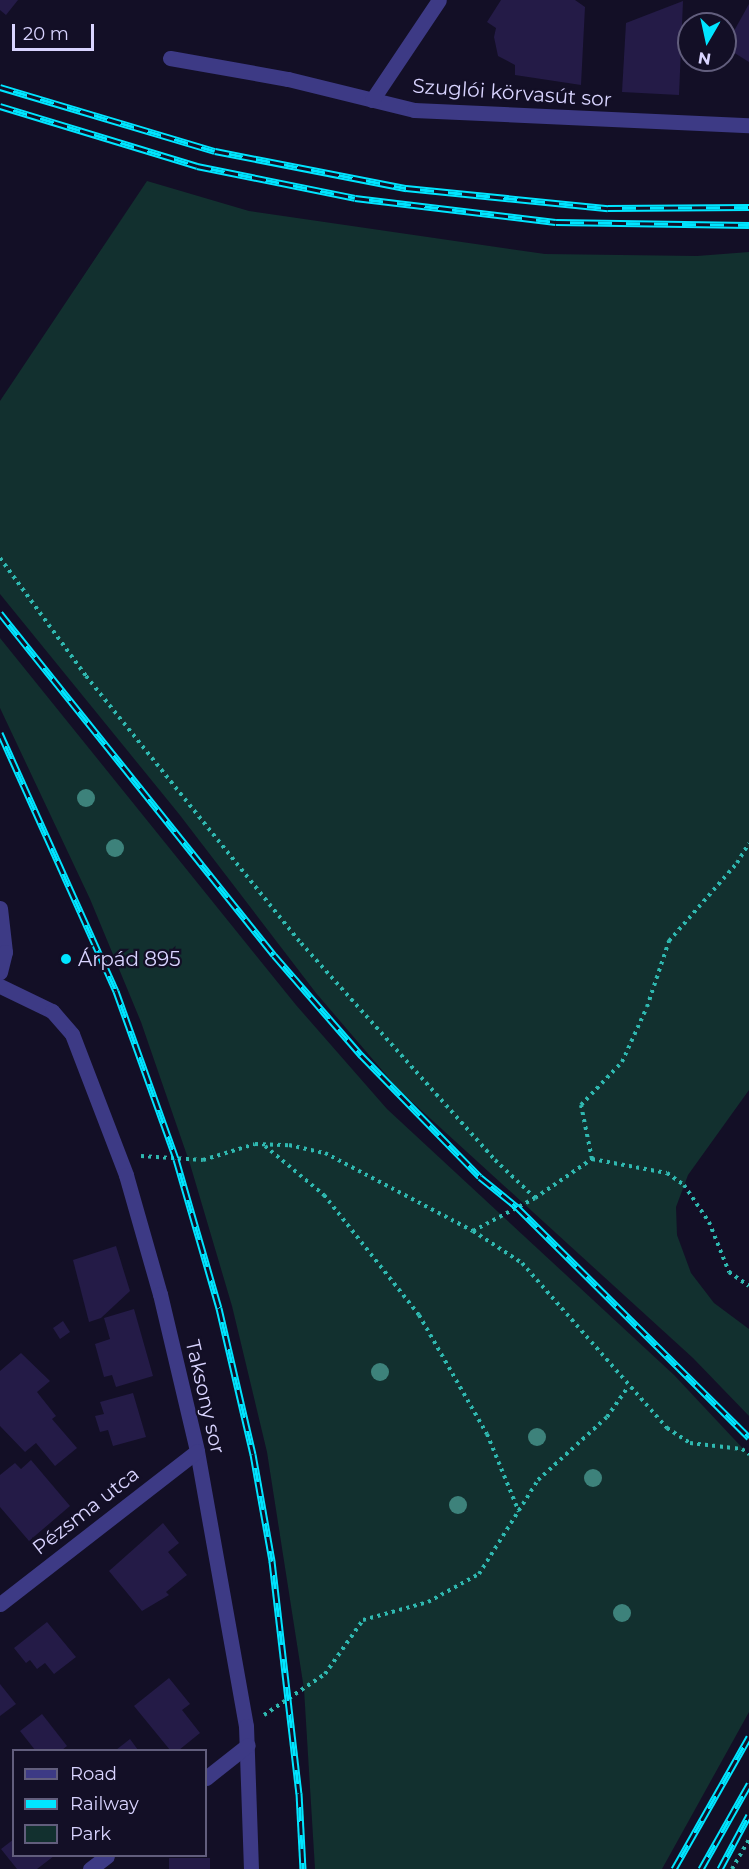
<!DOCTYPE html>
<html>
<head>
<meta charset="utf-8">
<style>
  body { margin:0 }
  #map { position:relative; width:749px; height:1869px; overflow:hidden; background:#130f26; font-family:Montserrat,sans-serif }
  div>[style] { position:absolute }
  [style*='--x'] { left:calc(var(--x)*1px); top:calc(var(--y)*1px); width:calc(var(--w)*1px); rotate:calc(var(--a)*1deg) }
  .green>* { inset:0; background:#12302f }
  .building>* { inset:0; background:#241b47 }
  .path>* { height:4px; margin-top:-2px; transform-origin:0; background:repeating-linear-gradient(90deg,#2fb8b0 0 3px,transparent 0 7.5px) }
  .street>* { height:15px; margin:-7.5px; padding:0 7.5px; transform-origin:7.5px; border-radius:7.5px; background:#3d3a85 }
  .rail>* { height:7px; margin-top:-3.5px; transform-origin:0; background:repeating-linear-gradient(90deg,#130f26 0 14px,#00e5ff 0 28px); box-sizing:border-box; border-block:2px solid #00e5ff }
  .trees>* { width:18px; height:18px; margin:-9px; border-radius:50%; background:#3d827b }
  .dots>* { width:16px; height:16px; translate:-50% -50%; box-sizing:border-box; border:3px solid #130f26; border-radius:50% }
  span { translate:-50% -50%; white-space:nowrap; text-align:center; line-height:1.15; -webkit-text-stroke:4.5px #130f26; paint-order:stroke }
  .street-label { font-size:20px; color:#d9d4ff }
  .poi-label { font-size:20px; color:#d9d4ff }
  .left { translate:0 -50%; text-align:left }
  .legend { position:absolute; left:12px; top:1749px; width:195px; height:108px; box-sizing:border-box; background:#130f26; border:2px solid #625e7d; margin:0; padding:8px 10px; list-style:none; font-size:18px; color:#d9d4ff }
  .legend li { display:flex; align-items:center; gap:12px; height:30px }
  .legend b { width:30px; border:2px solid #625e7d }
  .north { position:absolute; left:677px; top:12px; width:60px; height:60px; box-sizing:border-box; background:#130f26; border:2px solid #625e7d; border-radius:50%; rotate:189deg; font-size:16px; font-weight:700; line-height:24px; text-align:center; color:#d9d4ff }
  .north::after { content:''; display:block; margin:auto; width:21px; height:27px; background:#00e5ff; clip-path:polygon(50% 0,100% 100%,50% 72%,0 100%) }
  .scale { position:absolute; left:12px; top:24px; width:82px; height:27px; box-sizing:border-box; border:3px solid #d9d4ff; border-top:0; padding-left:8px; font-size:18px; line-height:21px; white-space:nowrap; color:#d9d4ff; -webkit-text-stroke:4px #130f26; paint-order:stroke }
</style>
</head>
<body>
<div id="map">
  <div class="green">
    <i style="clip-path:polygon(147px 181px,249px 211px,545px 254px,697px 256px,749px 252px,749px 1090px,688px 1175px,676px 1207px,677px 1235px,691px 1273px,714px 1303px,749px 1329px,749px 1416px,693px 1358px,399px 1090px,316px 993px,179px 814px,0 594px,0 401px)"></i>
    <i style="clip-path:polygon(0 638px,296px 1005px,387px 1109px,674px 1375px,749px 1455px,749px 1712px,662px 1869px,315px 1869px,304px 1689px,267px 1452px,232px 1306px,190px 1164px,141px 1022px,90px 899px,0 708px)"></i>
  </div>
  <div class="building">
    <i style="clip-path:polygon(0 0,18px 0,6px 15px,0 10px)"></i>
    <i style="clip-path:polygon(501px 0,575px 0,585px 7px,581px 85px,515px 75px,515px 65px,498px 56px,494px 37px,496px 28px,487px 22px)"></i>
    <i style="clip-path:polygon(683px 1px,679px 95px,622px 92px,626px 23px)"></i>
    <i style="clip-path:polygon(749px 4px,749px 62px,725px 47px)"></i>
    <i style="clip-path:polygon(116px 1246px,130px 1291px,101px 1318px,89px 1322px,73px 1260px)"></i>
    <i style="clip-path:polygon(134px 1309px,153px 1376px,116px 1387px,112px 1375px,104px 1377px,95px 1344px,110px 1339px,104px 1318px)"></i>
    <i style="clip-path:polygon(63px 1321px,70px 1332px,60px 1339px,53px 1328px)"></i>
    <i style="clip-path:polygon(21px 1353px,50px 1381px,37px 1392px,56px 1416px,52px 1419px,77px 1448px,55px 1466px,36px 1443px,25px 1452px,0 1426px,0 1371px)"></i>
    <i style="clip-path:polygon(133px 1393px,146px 1437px,113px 1446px,108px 1430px,100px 1432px,95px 1416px,104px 1414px,100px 1402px)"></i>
    <i style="clip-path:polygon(31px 1460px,70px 1506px,29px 1541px,0 1507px,0 1475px,15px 1463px,21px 1469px)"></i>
    <i style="clip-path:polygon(163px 1523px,179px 1543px,168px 1552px,187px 1575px,166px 1592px,169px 1595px,142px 1611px,109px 1571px)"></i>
    <i style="clip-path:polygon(47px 1622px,76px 1657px,54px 1674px,45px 1663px,37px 1669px,30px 1660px,26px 1663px,14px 1648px)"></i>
    <i style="clip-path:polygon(169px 1678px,190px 1704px,182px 1710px,200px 1733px,179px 1750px,170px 1750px,134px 1706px)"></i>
    <i style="clip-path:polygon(0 1684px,16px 1704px,0 1716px)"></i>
    <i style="clip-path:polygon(42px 1714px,67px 1746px,62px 1750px,35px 1750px,20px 1731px)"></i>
    <i style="clip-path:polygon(130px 1739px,138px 1750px,116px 1750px)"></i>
    <i style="clip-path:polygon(14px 1839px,14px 1856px,54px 1856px,37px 1869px,17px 1869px,1px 1849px)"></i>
    <i style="clip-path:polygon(169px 1858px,210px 1858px,210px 1869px,169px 1869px)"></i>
  </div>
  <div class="path">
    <i style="--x:0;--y:558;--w:146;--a:53.9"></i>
    <i style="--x:86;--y:676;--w:343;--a:51.2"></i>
    <i style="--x:301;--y:943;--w:291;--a:48.2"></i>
    <i style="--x:495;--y:1160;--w:55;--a:43.5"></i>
    <i style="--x:535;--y:1198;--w:69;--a:-34.4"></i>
    <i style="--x:592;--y:1159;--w:76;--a:10.6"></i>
    <i style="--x:667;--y:1173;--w:21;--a:35"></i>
    <i style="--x:684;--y:1185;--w:45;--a:56"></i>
    <i style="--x:709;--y:1222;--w:54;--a:68.2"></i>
    <i style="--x:729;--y:1272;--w:24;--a:35"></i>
    <i style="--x:265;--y:1146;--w:77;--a:39.7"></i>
    <i style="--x:324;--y:1195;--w:153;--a:51.6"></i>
    <i style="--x:419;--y:1315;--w:137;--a:60.3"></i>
    <i style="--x:487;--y:1434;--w:84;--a:67.7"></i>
    <i style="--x:141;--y:1156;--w:62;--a:3.7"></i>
    <i style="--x:203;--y:1160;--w:54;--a:-17.1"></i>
    <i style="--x:255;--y:1144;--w:34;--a:2"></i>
    <i style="--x:289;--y:1145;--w:37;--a:13"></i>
    <i style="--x:325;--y:1153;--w:167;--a:27.8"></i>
    <i style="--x:473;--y:1231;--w:59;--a:33.1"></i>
    <i style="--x:522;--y:1263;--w:220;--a:48.7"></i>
    <i style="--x:667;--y:1428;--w:27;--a:33"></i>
    <i style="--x:690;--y:1443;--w:52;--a:6.6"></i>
    <i style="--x:742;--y:1449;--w:9;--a:36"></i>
    <i style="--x:592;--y:1159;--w:55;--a:-101.5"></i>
    <i style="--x:581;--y:1105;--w:59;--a:-46.4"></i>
    <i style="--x:622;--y:1062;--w:60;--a:-65.6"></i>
    <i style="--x:647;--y:1007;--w:70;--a:-71.6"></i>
    <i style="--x:669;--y:941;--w:103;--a:-48.9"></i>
    <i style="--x:737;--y:863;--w:23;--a:-59"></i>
    <i style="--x:473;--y:1231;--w:70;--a:-28"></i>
    <i style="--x:264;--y:1715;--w:73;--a:-33.9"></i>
    <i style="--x:325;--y:1674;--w:66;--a:-54.9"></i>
    <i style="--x:363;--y:1620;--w:67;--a:-15.5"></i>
    <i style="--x:428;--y:1602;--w:58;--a:-28.8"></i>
    <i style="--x:479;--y:1574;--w:111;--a:-57.9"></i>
    <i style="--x:538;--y:1480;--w:93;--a:-42.4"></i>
    <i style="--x:607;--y:1417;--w:37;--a:-55"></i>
    <i style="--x:732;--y:1869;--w:34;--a:-60"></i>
  </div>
  <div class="street">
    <i style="--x:170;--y:58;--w:120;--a:10.1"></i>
    <i style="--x:288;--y:79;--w:130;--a:13.8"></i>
    <i style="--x:414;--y:110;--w:335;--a:2.6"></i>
    <i style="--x:372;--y:100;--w:120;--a:-56.2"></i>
    <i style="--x:0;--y:908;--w:44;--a:83.5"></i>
    <i style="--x:5;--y:952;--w:21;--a:104"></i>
    <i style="--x:0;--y:986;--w:58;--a:25.7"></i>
    <i style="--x:52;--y:1011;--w:30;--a:49"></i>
    <i style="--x:72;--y:1034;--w:151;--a:69"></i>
    <i style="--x:126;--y:1175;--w:124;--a:74.1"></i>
    <i style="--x:160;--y:1294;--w:161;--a:76.7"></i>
    <i style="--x:197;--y:1451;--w:279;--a:79.9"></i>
    <i style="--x:246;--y:1726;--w:143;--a:88"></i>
    <i style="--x:0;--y:1604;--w:249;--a:-37.8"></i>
    <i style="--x:206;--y:1778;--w:53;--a:-38.2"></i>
    <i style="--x:90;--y:1869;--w:21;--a:-37"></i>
  </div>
  <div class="rail">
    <i style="--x:0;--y:87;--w:224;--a:16.6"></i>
    <i style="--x:215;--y:151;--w:195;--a:11"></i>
    <i style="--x:406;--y:188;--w:203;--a:5.7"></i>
    <i style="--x:608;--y:208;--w:141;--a:-0.4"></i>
    <i style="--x:0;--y:106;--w:206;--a:16.9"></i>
    <i style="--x:197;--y:166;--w:161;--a:11.4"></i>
    <i style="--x:355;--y:198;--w:202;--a:6.8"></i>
    <i style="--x:556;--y:222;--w:193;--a:0.9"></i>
    <i style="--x:0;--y:613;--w:438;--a:51.3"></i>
    <i style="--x:274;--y:955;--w:133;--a:49"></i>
    <i style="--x:361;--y:1055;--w:170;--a:45.7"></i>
    <i style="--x:480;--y:1177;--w:48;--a:39"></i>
    <i style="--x:517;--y:1207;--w:327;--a:44.8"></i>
    <i style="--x:0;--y:733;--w:283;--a:65.8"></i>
    <i style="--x:116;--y:991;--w:178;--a:70.3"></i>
    <i style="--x:176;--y:1159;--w:155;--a:73.9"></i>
    <i style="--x:219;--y:1308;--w:150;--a:76.9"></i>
    <i style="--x:253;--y:1454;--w:109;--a:79.9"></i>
    <i style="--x:272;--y:1561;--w:234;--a:83.4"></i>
    <i style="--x:299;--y:1793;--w:76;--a:87"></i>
    <i style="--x:674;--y:1869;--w:152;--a:-60.4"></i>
    <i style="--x:701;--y:1869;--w:98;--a:-60.5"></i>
    <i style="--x:720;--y:1869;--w:61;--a:-61.8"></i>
  </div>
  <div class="trees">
    <i style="left:86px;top:798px"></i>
    <i style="left:115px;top:848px"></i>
    <i style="left:380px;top:1372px"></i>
    <i style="left:537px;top:1437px"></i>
    <i style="left:593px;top:1478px"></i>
    <i style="left:458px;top:1505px"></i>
    <i style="left:622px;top:1613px"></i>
  </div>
  <div class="dots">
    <i style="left:66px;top:959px;background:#00e5ff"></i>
  </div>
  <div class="street-label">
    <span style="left:512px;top:93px;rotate:4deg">Szuglói körvasút sor</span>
    <span style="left:205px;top:1397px;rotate:77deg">Taksony sor</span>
    <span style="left:86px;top:1511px;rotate:-38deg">Pézsma utca</span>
  </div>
  <div class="poi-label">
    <span class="left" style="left:78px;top:959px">Árpád 895</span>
  </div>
  <ul class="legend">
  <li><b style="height:8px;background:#3d3a85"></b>Road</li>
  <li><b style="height:8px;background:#00e5ff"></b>Railway</li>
  <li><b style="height:16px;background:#12302f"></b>Park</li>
  </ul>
  <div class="north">N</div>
  <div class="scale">20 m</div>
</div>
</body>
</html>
